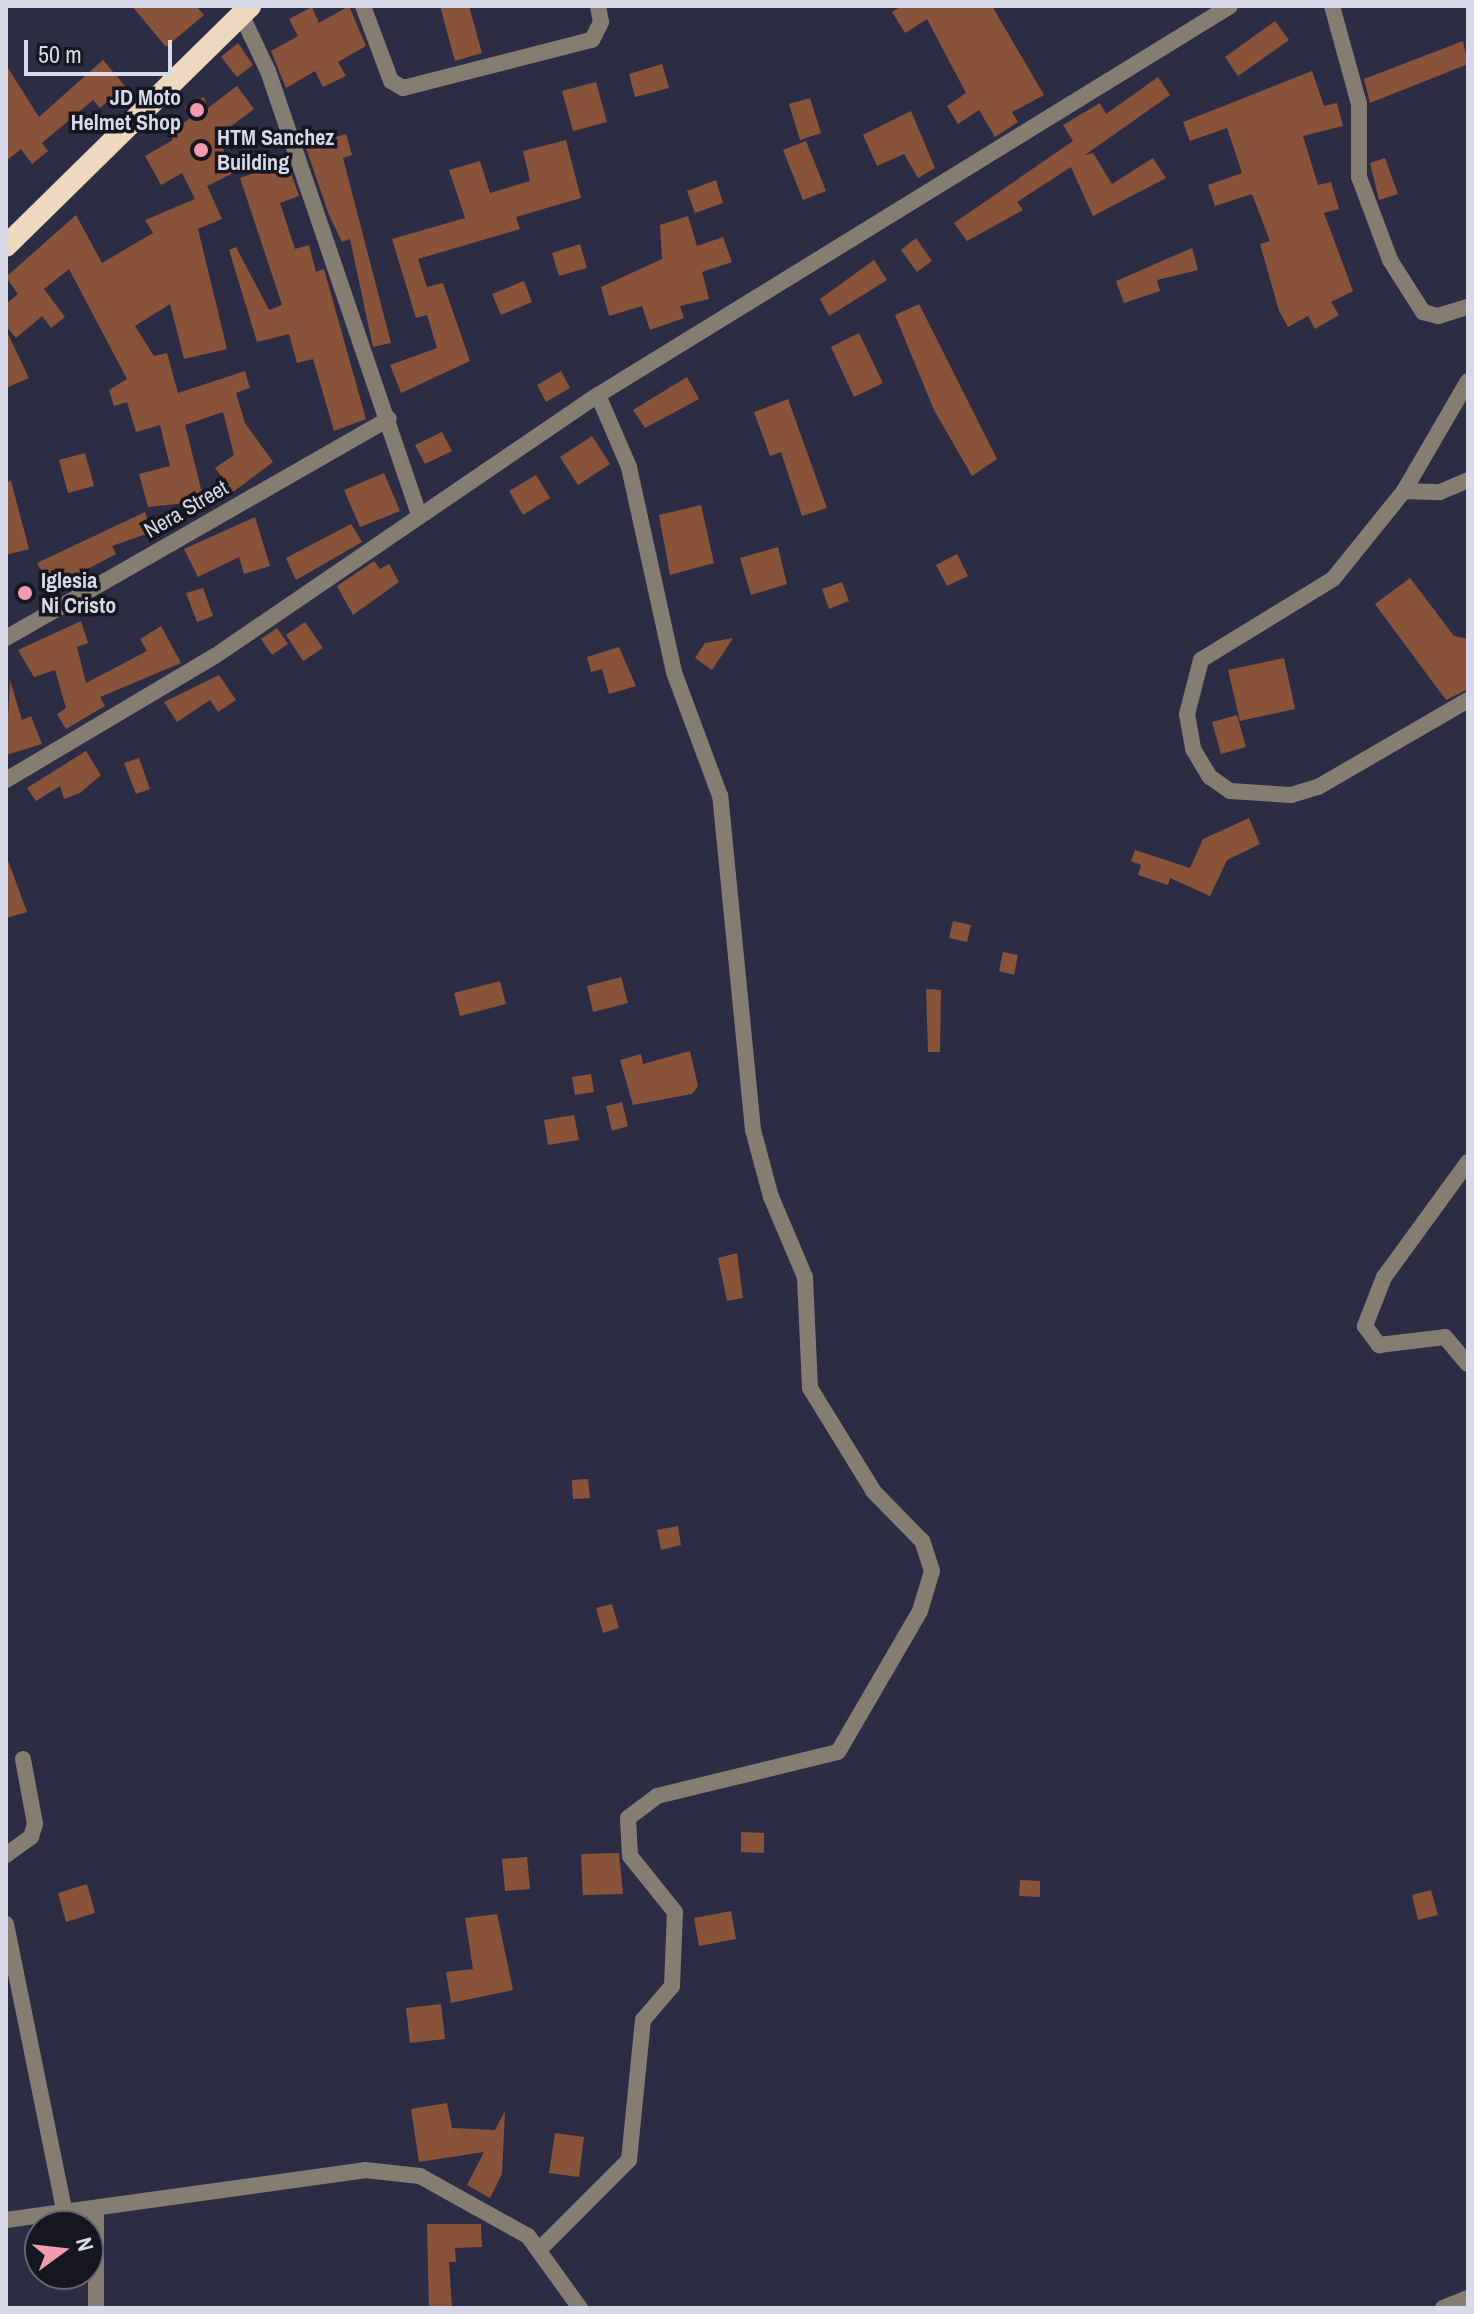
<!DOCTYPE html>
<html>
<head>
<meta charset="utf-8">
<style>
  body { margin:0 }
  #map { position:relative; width:1474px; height:2314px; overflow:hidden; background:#2c2d45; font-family:"Archivo Narrow",sans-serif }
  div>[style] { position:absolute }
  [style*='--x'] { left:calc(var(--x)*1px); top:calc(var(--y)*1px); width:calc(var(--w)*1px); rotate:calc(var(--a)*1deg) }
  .building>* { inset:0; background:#895339 }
  .minor>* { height:16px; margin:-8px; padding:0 8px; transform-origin:8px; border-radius:8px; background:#867d72 }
  .tertiary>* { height:16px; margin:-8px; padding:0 8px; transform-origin:8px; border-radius:8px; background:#867d72 }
  .trunk>* { height:22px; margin:-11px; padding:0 11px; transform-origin:11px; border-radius:11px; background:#eed9c0 }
  .dots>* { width:22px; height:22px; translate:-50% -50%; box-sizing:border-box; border:4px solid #161621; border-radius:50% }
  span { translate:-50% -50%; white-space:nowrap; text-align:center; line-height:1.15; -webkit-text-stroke:7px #161621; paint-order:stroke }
  .poi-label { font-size:22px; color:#d8d9e9; font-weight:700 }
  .right { translate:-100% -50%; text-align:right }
  .left { translate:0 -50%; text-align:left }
  .street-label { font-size:22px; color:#d8d9e9 }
  .frame { position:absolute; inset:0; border:8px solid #d8d9e9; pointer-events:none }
  .north { position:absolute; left:24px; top:2210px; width:80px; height:80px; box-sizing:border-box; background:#161621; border:2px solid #646471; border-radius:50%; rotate:75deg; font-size:22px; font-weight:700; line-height:32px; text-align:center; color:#d8d9e9 }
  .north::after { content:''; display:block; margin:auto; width:28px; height:36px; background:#f29ab0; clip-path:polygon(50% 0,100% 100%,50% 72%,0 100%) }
  .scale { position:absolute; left:24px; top:40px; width:148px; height:36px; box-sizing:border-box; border:4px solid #d8d9e9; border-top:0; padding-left:10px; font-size:24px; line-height:28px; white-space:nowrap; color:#d8d9e9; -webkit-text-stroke:6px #161621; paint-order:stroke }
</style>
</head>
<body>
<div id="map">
  <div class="building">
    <i style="clip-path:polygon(132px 6px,196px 6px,204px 15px,166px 47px)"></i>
    <i style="clip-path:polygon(349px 6px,366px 46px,338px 62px,346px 76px,323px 87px,315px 71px,286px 88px,271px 51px,298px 36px,289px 19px,312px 7px,319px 23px)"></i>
    <i style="clip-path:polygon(440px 6px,469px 6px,482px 53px,455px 61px)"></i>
    <i style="clip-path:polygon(902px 6px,992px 6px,1044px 95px,1012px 112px,1018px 122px,995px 137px,979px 110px,958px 124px,947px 106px,966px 93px,927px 19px,905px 33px,892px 12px)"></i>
    <i style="clip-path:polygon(1275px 21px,1289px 40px,1238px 76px,1225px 57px)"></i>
    <i style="clip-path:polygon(1463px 41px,1468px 64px,1370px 103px,1364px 79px)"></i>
    <i style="clip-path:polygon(238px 43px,253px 65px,237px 77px,221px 57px)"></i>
    <i style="clip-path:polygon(103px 60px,125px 86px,100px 108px,93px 100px,42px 143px,48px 151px,32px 164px,21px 149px,6px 161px,6px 65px,39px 117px)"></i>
    <i style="clip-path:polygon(662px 64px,669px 88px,635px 97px,629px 74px)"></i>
    <i style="clip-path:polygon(1312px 71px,1324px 106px,1337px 103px,1343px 126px,1303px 136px,1318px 185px,1331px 182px,1339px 209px,1324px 213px,1353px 291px,1331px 302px,1339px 315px,1315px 329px,1308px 316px,1288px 327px,1279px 311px,1260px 244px,1270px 241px,1252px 194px,1215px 206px,1208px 185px,1242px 173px,1227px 128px,1190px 141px,1183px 122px)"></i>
    <i style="clip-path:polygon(1158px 77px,1170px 95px,1085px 155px,1093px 153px,1112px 184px,1153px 158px,1166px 178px,1093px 216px,1071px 167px,1017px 202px,1023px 210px,967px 241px,954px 223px,1073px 141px,1063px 125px,1100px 103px,1106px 114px)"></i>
    <i style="clip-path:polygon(596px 82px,607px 122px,573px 131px,562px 91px)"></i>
    <i style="clip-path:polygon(237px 86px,254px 109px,218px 136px,233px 173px,207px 186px,222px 219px,198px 229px,227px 349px,184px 359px,170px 304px,135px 326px,154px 356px,167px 353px,178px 393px,245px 371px,250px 388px,236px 393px,245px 423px,273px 462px,233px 492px,215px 468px,234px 455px,223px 412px,185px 425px,204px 501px,148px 507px,139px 474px,170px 466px,160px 425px,136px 432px,127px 402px,114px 406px,109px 390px,127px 379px,69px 269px,44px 289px,65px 317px,51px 328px,42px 316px,16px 338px,6px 326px,6px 304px,18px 294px,6px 277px,76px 215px,102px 263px,153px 233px,145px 220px,195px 199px,182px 173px,161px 185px,145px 156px,173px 140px,169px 133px,189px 119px,185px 107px,204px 97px,208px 108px)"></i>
    <i style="clip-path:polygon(810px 98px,821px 133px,800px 140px,789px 104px)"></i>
    <i style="clip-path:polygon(911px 111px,935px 168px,918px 178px,904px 154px,877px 166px,863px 135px)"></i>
    <i style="clip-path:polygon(346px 134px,352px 155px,343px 158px,391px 343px,373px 347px,350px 239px,342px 242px,329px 215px,305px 145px)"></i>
    <i style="clip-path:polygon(566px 140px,581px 198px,516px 217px,520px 229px,418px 259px,427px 287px,443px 283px,470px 361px,401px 393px,390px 365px,437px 348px,427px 315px,416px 318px,392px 239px,465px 218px,449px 170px,480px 161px,490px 193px,530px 181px,523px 151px)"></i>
    <i style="clip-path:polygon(806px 141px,826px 191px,803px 200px,783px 150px)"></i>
    <i style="clip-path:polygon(1385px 158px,1398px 194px,1379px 200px,1370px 163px)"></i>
    <i style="clip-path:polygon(287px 162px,299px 196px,280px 203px,295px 249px,309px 245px,316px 272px,324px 269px,366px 419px,334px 431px,313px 359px,297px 363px,289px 334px,257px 342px,229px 250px,236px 247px,269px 310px,282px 305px,240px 178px)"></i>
    <i style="clip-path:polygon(716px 180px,723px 203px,695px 213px,687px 191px)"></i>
    <i style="clip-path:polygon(688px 216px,697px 246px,723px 237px,732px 262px,702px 272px,709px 299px,680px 306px,684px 318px,650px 330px,642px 306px,609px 316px,601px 287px,662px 259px,660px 225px)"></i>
    <i style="clip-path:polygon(916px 238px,932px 261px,917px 272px,901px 250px)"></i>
    <i style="clip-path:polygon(580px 244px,587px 268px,559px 276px,552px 253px)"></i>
    <i style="clip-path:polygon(1192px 248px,1198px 270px,1157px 280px,1160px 291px,1124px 303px,1116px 281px)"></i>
    <i style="clip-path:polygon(874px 260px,887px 280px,829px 316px,820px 299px)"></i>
    <i style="clip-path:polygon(524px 281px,532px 302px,501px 315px,492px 294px)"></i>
    <i style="clip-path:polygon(919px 304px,997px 459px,972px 476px,934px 410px,895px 315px)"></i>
    <i style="clip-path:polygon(6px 330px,29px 378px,6px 388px)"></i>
    <i style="clip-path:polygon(859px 333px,883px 383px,854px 397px,831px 347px)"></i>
    <i style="clip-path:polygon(561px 371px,570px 388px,546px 402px,537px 385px)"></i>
    <i style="clip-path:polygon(687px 377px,699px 399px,645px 428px,633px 410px)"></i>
    <i style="clip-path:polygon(788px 399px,827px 508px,802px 516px,781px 452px,770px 456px,754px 412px)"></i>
    <i style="clip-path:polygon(442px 432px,452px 451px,425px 464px,415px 445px)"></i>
    <i style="clip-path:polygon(592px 436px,610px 464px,578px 485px,560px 457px)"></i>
    <i style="clip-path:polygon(85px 453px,94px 486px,68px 493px,59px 460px)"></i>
    <i style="clip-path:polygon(384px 473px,400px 511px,360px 527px,344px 490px)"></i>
    <i style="clip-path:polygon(536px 475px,550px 498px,523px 515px,509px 491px)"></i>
    <i style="clip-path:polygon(11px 481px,29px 549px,6px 555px,6px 482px)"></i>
    <i style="clip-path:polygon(701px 505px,714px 563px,670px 575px,659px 515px)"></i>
    <i style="clip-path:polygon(145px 512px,152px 532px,112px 546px,116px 554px,50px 589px,37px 563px)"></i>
    <i style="clip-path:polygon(255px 517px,270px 566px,244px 574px,239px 557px,198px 577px,184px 549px)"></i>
    <i style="clip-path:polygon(351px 524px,362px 542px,296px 580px,286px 558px)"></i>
    <i style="clip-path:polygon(778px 547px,787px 584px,751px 595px,740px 558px)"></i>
    <i style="clip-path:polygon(957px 554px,968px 576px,947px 586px,936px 565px)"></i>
    <i style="clip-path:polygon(374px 561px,380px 569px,389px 564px,399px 582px,353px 615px,337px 586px)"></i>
    <i style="clip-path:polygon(1410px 578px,1454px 636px,1468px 639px,1468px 689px,1446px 700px,1375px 604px)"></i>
    <i style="clip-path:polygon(842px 582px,849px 601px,829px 609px,822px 589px)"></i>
    <i style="clip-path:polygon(203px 588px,213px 616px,197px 622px,186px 593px)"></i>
    <i style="clip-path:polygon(81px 621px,88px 643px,77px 647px,86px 683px,147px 651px,140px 639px,161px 626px,181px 663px,100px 697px,105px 706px,66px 729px,57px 714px,66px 708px,55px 670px,34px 677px,18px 650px)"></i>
    <i style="clip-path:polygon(305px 622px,323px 648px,303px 661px,286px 635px)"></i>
    <i style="clip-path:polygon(277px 628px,288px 644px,272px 655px,261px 639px)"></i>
    <i style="clip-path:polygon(733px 638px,712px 670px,695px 658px,705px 643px)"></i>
    <i style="clip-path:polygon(619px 647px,636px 686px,609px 694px,602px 669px,591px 672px,587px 657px)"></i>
    <i style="clip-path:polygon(1284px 658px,1295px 709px,1240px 721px,1228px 670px)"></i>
    <i style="clip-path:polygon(219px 675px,236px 700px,218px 712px,210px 700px,177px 722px,164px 702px)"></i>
    <i style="clip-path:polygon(10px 680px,22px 720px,31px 716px,42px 744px,6px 755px)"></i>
    <i style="clip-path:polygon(1237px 715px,1246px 747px,1221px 754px,1212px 722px)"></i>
    <i style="clip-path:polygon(86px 751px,101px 775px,80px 793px,64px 799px,60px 786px,36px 801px,27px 788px)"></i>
    <i style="clip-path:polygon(139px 758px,150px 789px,136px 794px,124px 763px)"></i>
    <i style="clip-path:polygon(1249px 818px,1260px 844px,1227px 860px,1210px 896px,1170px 878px,1168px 885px,1138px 875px,1141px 865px,1131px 861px,1135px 850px,1190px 868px,1203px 839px)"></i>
    <i style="clip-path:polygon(6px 855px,27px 912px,6px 918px)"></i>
    <i style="clip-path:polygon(953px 921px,971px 925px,967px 942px,949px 938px)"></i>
    <i style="clip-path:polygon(1003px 952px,1018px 955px,1014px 975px,999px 971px)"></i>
    <i style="clip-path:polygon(621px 977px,628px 1003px,593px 1012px,587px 986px)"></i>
    <i style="clip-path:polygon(500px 981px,506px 1004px,460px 1016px,454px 993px)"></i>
    <i style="clip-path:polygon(926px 989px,941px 990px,940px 1052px,928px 1052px)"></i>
    <i style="clip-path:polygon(690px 1051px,698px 1086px,692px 1094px,633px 1105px,620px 1060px,641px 1054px,643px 1064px)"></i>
    <i style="clip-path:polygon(591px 1074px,594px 1092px,575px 1095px,572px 1077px)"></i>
    <i style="clip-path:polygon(622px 1102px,628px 1126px,612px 1131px,606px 1106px)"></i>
    <i style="clip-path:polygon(574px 1115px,579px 1140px,548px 1145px,544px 1120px)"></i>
    <i style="clip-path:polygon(737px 1253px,743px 1298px,727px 1301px,718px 1258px)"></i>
    <i style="clip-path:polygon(588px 1479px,590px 1498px,573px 1499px,572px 1480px)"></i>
    <i style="clip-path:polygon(678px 1526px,681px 1545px,661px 1550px,657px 1530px)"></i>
    <i style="clip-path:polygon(612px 1604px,619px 1628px,603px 1633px,596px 1608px)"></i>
    <i style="clip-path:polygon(741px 1832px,764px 1833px,764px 1853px,741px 1852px)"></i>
    <i style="clip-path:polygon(619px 1853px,623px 1894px,583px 1895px,581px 1854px)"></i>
    <i style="clip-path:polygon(527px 1857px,530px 1889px,505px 1891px,502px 1859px)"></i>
    <i style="clip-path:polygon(1020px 1880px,1040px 1881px,1040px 1897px,1019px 1896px)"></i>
    <i style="clip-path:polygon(87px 1884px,95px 1913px,66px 1922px,58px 1893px)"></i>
    <i style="clip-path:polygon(1431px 1890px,1438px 1915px,1418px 1920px,1412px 1895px)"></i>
    <i style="clip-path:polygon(731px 1911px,736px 1939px,699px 1946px,694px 1918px)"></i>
    <i style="clip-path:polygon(497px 1914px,513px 1990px,451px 2003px,446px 1972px,473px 1969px,465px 1918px)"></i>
    <i style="clip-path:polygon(441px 2004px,445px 2039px,410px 2043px,406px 2008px)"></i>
    <i style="clip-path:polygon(447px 2103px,452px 2128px,495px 2130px,505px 2111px,502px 2174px,490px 2198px,467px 2185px,484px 2152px,419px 2162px,411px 2109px)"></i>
    <i style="clip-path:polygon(555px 2133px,584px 2137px,579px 2177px,549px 2173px)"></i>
    <i style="clip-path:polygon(427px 2224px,481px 2224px,482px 2247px,455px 2248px,456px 2262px,449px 2262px,452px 2308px,429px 2308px)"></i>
  </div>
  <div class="minor">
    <i style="--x:363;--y:6;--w:80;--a:69.5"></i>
    <i style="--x:391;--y:81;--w:14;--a:30"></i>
    <i style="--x:403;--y:88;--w:195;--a:-14.3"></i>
    <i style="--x:592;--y:40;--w:20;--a:-63"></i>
    <i style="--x:601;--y:22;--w:16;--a:-101"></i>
    <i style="--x:1332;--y:6;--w:102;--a:74.6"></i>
    <i style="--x:1359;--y:104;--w:73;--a:90"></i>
    <i style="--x:1359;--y:177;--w:89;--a:69.5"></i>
    <i style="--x:1390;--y:260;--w:62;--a:57.6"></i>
    <i style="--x:1423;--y:312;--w:16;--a:15"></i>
    <i style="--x:1438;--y:316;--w:31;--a:-17"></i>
    <i style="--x:241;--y:14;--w:63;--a:64.7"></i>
    <i style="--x:268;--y:71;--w:469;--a:71.2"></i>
    <i style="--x:1468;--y:381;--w:127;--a:120.2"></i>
    <i style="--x:1404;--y:491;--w:113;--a:128.9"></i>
    <i style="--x:1333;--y:579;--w:155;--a:148.5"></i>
    <i style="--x:1201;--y:660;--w:56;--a:104.5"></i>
    <i style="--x:1187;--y:714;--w:36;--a:80"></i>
    <i style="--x:1193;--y:749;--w:33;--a:59"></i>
    <i style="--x:1210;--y:777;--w:24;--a:35"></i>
    <i style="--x:1230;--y:791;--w:61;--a:3.8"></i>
    <i style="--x:1291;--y:795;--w:28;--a:-17"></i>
    <i style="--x:1318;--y:787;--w:173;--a:-30.1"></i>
    <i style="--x:1404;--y:491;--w:36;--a:2"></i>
    <i style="--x:1440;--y:492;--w:30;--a:-23"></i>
    <i style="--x:6;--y:638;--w:441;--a:-29.8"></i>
    <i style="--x:6;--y:780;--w:243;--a:-30.7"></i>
    <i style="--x:215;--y:656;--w:463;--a:-34.3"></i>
    <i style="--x:598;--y:395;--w:742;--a:-31.61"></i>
    <i style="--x:1468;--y:1162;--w:142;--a:126.1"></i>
    <i style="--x:1384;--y:1277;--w:53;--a:111.2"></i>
    <i style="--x:1365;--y:1326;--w:24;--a:54"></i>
    <i style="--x:1379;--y:1345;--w:66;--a:-6.9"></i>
    <i style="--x:1445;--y:1337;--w:35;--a:50"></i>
    <i style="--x:6;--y:1855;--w:31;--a:-36"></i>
    <i style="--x:31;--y:1837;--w:14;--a:-73"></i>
    <i style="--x:35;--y:1824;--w:66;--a:-100.5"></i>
    <i style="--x:6;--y:1924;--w:297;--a:78.5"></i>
    <i style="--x:96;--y:2212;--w:96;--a:90"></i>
    <i style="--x:539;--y:2250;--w:127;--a:-45"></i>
    <i style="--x:629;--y:2160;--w:141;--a:-84.3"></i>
    <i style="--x:643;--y:2020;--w:45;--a:-49.5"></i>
    <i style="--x:672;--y:1986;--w:74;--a:-87.7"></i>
    <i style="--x:675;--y:1912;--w:72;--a:-128.8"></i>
    <i style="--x:630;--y:1856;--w:38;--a:-93"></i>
    <i style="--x:628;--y:1818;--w:36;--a:-37"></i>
    <i style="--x:657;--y:1796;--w:186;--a:-13.7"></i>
    <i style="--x:838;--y:1752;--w:163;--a:-59.8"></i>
    <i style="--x:920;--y:1611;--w:42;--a:-73.3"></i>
    <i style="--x:932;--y:1571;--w:32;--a:-108"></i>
    <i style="--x:922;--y:1541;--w:69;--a:-134.4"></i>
    <i style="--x:874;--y:1492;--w:122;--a:-121.6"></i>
    <i style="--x:810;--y:1388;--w:111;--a:-92.6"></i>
    <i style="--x:805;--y:1277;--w:87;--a:-113"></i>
    <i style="--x:771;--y:1197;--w:69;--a:-105"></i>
    <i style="--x:753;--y:1130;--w:336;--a:-95.6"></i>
    <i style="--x:720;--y:796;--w:132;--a:-110.4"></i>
    <i style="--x:674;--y:672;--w:210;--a:-102.4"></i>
    <i style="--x:629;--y:467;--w:78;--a:-113.3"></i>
    <i style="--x:1443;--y:2308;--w:27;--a:-22"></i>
  </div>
  <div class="tertiary">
    <i style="--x:6;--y:2220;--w:362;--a:-7.9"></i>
    <i style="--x:365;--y:2170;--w:55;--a:6.2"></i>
    <i style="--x:420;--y:2176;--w:124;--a:29.1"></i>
    <i style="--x:528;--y:2236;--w:89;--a:54.2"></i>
  </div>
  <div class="trunk">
    <i style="--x:6;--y:246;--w:342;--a:-44.5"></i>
  </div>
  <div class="dots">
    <i style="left:197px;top:110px;background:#f29ab0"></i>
    <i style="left:201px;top:150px;background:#f29ab0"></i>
    <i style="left:25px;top:593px;background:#f29ab0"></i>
  </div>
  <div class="poi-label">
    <span class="right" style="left:181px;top:110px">JD Moto<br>Helmet Shop</span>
    <span class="left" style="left:217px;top:150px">HTM Sanchez<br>Building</span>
    <span class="left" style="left:41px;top:593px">Iglesia<br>Ni Cristo</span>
  </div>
  <div class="street-label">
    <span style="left:186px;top:509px;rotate:-30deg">Nera Street</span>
  </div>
  <div class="frame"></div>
  <div class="north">N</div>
  <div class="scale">50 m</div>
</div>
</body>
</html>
